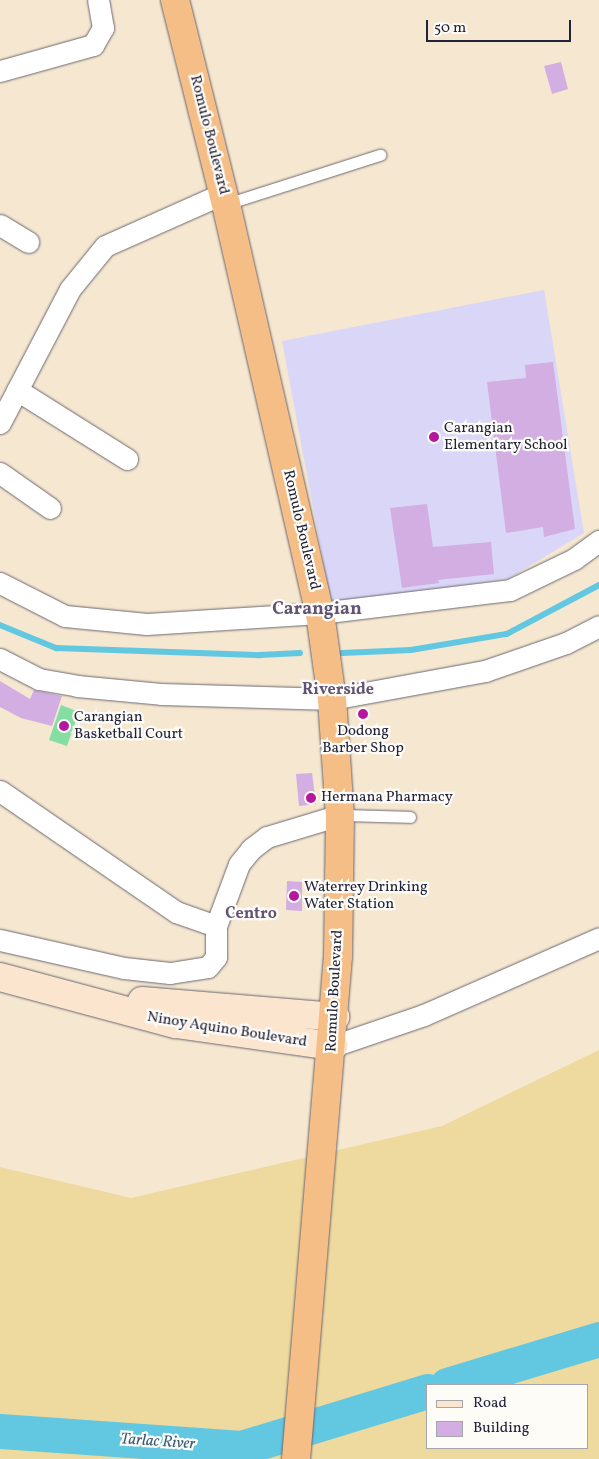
<!DOCTYPE html>
<html>
<head>
<meta charset="utf-8">
<style>
  body { margin:0 }
  #map { position:relative; width:599px; height:1459px; overflow:hidden; background:#f5e7d0; font-family:Vollkorn,serif }
  div>[style] { position:absolute }
  [style*='--x'] { left:calc(var(--x)*1px); top:calc(var(--y)*1px); width:calc(var(--w)*1px); rotate:calc(var(--a)*1deg) }
  .built>* { inset:0; background:#d9d6f7 }
  .green>* { inset:0; background:#84dea4 }
  .sand>* { inset:0; background:#eeda9e }
  .stream>* { height:5.5px; margin:-2.75px; padding:0 2.75px; transform-origin:2.75px; border-radius:2.75px; background:#62c7e0 }
  .river>* { height:35px; margin:-17.5px; padding:0 17.5px; transform-origin:17.5px; border-radius:17.5px; background:#62c7e0 }
  .building>* { inset:0; background:#d2aee3 }
  .roads { filter:drop-shadow(0 0 1px #6c676f) drop-shadow(0 0 1px #6c676f) }
  .lane>* { height:11px; margin:-5.5px; padding:0 5.5px; transform-origin:5.5px; border-radius:5.5px; background:#fff }
  .street>* { height:21px; margin:-10.5px; padding:0 10.5px; transform-origin:10.5px; border-radius:10.5px; background:#fff }
  .secondary>* { height:28px; margin:-14px; padding:0 14px; transform-origin:14px; border-radius:14px; background:#fbe5cf }
  .highway>* { height:28px; margin:-14px; padding:0 14px; transform-origin:14px; border-radius:14px; background:#f6be87 }
  .dots>* { width:14px; height:14px; translate:-50% -50%; box-sizing:border-box; border:2px solid #fdfcf7; border-radius:50% }
  span { translate:-50% -50%; white-space:nowrap; text-align:center; line-height:1.15; -webkit-text-stroke:4.5px #fdfcf7; paint-order:stroke }
  .street-label { font-size:15px; color:#22223b }
  .poi-label { font-size:15px; color:#22223b }
  .left { translate:0 -50%; text-align:left }
  .neighbourhood-label { font-size:16px; color:#605376; font-weight:700 }
  .water-label { font-size:16px; color:#385c75; font-style:italic }
  .quarter-label { font-size:18px; color:#605376; font-weight:700 }
  .legend { position:absolute; left:426px; top:1384px; width:162px; height:65px; box-sizing:border-box; background:#fdfcf7; border:1px solid #a5a5ac; margin:0; padding:6px 9px; list-style:none; font-size:15px; color:#22223b }
  .legend li { display:flex; align-items:center; gap:10px; height:25px }
  .legend b { width:25px; border:1px solid #a5a5ac }
  .scale { position:absolute; left:426px; top:20px; width:145px; height:22px; box-sizing:border-box; border:2px solid #22223b; border-top:0; padding-left:6px; font-size:15px; line-height:18px; white-space:nowrap; color:#22223b; -webkit-text-stroke:4px #fdfcf7; paint-order:stroke }
</style>
</head>
<body>
<div id="map">
  <div class="built">
    <i style="clip-path:polygon(544px 290px,584px 533px,508px 579px,331px 604px,282px 341px)"></i>
  </div>
  <div class="green">
    <i style="clip-path:polygon(61px 705px,79px 712px,67px 746px,49px 740px)"></i>
  </div>
  <div class="sand">
    <i style="clip-path:polygon(evenodd,599px 1050px,599px 1459px,0 1459px,0 1167px,131px 1198px,442px 1126px,599px 1050px,428px 1385px,588px 1385px,588px 1448px,428px 1448px,428px 1385px)"></i>
  </div>
  <div class="stream">
    <i style="--x:0;--y:625;--w:61;--a:22.3"></i>
    <i style="--x:56;--y:648;--w:204;--a:2"></i>
    <i style="--x:260;--y:655;--w:40;--a:-2.9"></i>
    <i style="--x:342;--y:653;--w:69;--a:-2.5"></i>
    <i style="--x:411;--y:650;--w:97;--a:-9.5"></i>
    <i style="--x:507;--y:634;--w:104;--a:-28"></i>
  </div>
  <div class="river">
    <i style="--x:447;--y:1385;--w:159;--a:-16.8"></i>
    <i style="--x:0;--y:1431;--w:242;--a:4"></i>
    <i style="--x:241;--y:1448;--w:195;--a:-17"></i>
  </div>
  <div class="building">
    <i style="clip-path:polygon(561px 62px,568px 89px,552px 94px,544px 66px)"></i>
    <i style="clip-path:polygon(553px 362px,575px 529px,544px 537px,543px 527px,506px 533px,487px 382px,526px 378px,525px 365px)"></i>
    <i style="clip-path:polygon(427px 504px,433px 547px,491px 542px,494px 574px,438px 580px,439px 583px,402px 588px,390px 508px)"></i>
    <i style="clip-path:polygon(0 681px,30px 699px,34px 690px,62px 696px,52px 726px,21px 718px,0 707px)"></i>
    <i style="clip-path:polygon(312px 773px,316px 804px,299px 806px,296px 774px)"></i>
    <i style="clip-path:polygon(287px 881px,302px 882px,302px 911px,286px 910px)"></i>
  </div>
  <div class="roads">
    <div class="lane">
      <i style="--x:226;--y:204;--w:162;--a:-17.7"></i>
      <i style="--x:340;--y:815;--w:70;--a:1.6"></i>
    </div>
    <div class="street">
      <i style="--x:0;--y:71;--w:97;--a:-15.6"></i>
      <i style="--x:93;--y:45;--w:20;--a:-60"></i>
      <i style="--x:103;--y:28;--w:28;--a:-100"></i>
      <i style="--x:0;--y:225;--w:33;--a:31"></i>
      <i style="--x:17;--y:390;--w:130;--a:32.1"></i>
      <i style="--x:0;--y:423;--w:151;--a:-62.4"></i>
      <i style="--x:70;--y:289;--w:55;--a:-50.9"></i>
      <i style="--x:105;--y:246;--w:130;--a:-24"></i>
      <i style="--x:0;--y:473;--w:61;--a:35"></i>
      <i style="--x:0;--y:583;--w:73;--a:26.9"></i>
      <i style="--x:65;--y:616;--w:82;--a:5.6"></i>
      <i style="--x:147;--y:624;--w:173;--a:-3.6"></i>
      <i style="--x:320;--y:613;--w:191;--a:-6.9"></i>
      <i style="--x:510;--y:590;--w:71;--a:-25.8"></i>
      <i style="--x:574;--y:559;--w:31;--a:-36"></i>
      <i style="--x:0;--y:659;--w:44;--a:27.1"></i>
      <i style="--x:39;--y:679;--w:39;--a:10"></i>
      <i style="--x:77;--y:686;--w:84;--a:5.4"></i>
      <i style="--x:161;--y:694;--w:171;--a:1.7"></i>
      <i style="--x:332;--y:699;--w:156;--a:-10.4"></i>
      <i style="--x:485;--y:671;--w:86;--a:-19.1"></i>
      <i style="--x:566;--y:643;--w:37;--a:-27"></i>
      <i style="--x:0;--y:791;--w:214;--a:34.5"></i>
      <i style="--x:176;--y:912;--w:42;--a:19.3"></i>
      <i style="--x:0;--y:940;--w:127;--a:12.7"></i>
      <i style="--x:124;--y:968;--w:46;--a:6.2"></i>
      <i style="--x:170;--y:973;--w:38;--a:-9"></i>
      <i style="--x:208;--y:967;--w:13;--a:-51"></i>
      <i style="--x:216;--y:957;--w:31;--a:-90"></i>
      <i style="--x:216;--y:926;--w:66;--a:-69.6"></i>
      <i style="--x:239;--y:864;--w:19;--a:-51"></i>
      <i style="--x:251;--y:849;--w:20;--a:-37"></i>
      <i style="--x:267;--y:837;--w:76;--a:-16.8"></i>
      <i style="--x:333;--y:1046;--w:96;--a:-18.8"></i>
      <i style="--x:424;--y:1015;--w:191;--a:-23.7"></i>
    </div>
    <div class="secondary">
      <i style="--x:0;--y:977;--w:182;--a:15"></i>
      <i style="--x:176;--y:1024;--w:159;--a:8"></i>
      <i style="--x:142;--y:1001;--w:194;--a:4.7"></i>
    </div>
    <div class="highway">
      <i style="--x:175;--y:0;--w:210;--a:76"></i>
      <i style="--x:226;--y:204;--w:420;--a:77.1"></i>
      <i style="--x:320;--y:613;--w:87;--a:82.1"></i>
      <i style="--x:332;--y:699;--w:116;--a:86.1"></i>
      <i style="--x:340;--y:815;--w:141;--a:90.8"></i>
      <i style="--x:338;--y:956;--w:505;--a:94.77"></i>
    </div>
  </div>
  <div class="dots">
    <i style="left:434px;top:437px;background:#b5179e"></i>
    <i style="left:363px;top:714px;background:#b5179e"></i>
    <i style="left:64px;top:726px;background:#b5179e"></i>
    <i style="left:311px;top:798px;background:#b5179e"></i>
    <i style="left:294px;top:896px;background:#b5179e"></i>
  </div>
  <div class="street-label">
    <span style="left:209px;top:135px;rotate:76deg">Romulo Boulevard</span>
    <span style="left:301px;top:530px;rotate:77deg">Romulo Boulevard</span>
    <span style="left:335px;top:991px;rotate:-87deg">Romulo Boulevard</span>
    <span style="left:227px;top:1030px;rotate:9deg">Ninoy Aquino Boulevard</span>
  </div>
  <div class="poi-label">
    <span class="left" style="left:444px;top:437px">Carangian<br>Elementary School</span>
    <span class="left" style="left:74px;top:726px">Carangian<br>Basketball Court</span>
    <span style="left:363px;top:740px">Dodong<br>Barber Shop</span>
    <span class="left" style="left:321px;top:798px">Hermana Pharmacy</span>
    <span class="left" style="left:304px;top:896px">Waterrey Drinking<br>Water Station</span>
  </div>
  <div class="neighbourhood-label">
    <span style="left:338px;top:690px">Riverside</span>
    <span style="left:251px;top:914px">Centro</span>
  </div>
  <div class="water-label">
    <span style="left:158px;top:1442px;rotate:4deg">Tarlac River</span>
  </div>
  <div class="quarter-label">
    <span style="left:317px;top:610px">Carangian</span>
  </div>
  <ul class="legend">
  <li><b style="height:6px;background:#fbe5cf"></b>Road</li>
  <li><b style="height:14px;background:#d2aee3"></b>Building</li>
  </ul>
  <div class="scale">50 m</div>
</div>
</body>
</html>
